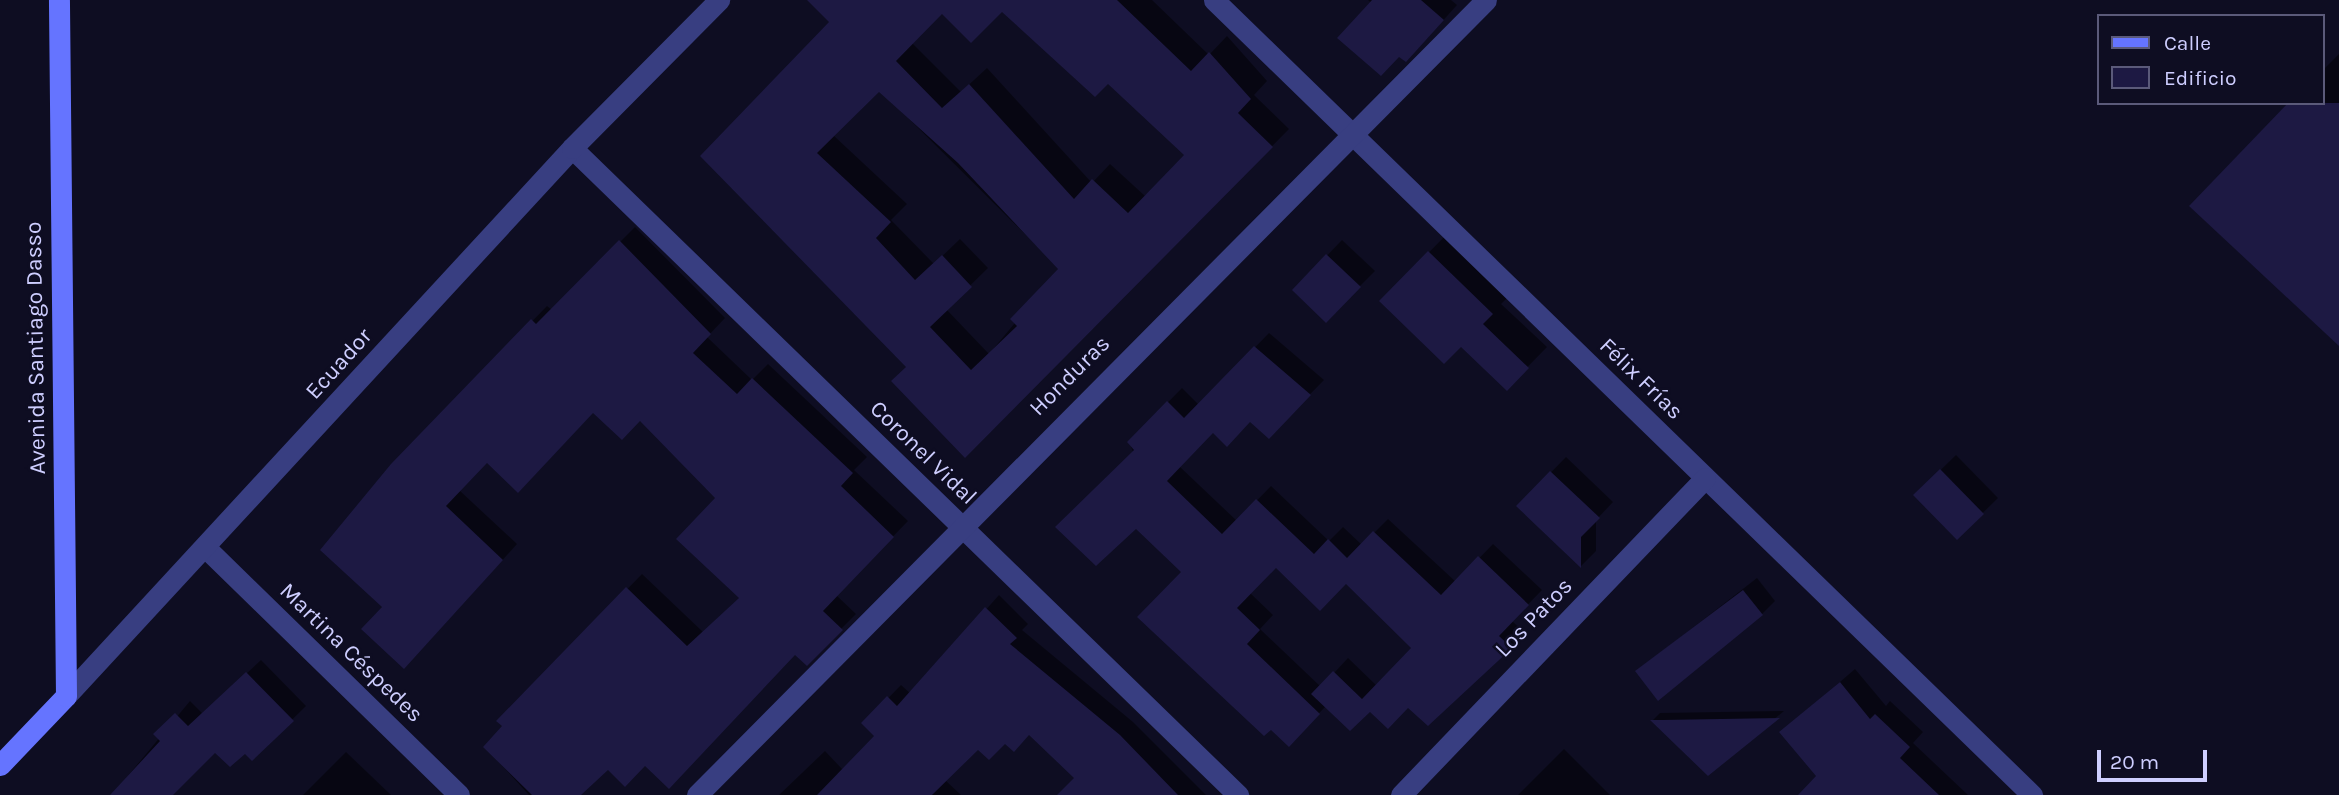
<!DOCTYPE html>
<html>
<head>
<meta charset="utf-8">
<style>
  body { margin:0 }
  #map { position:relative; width:2339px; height:795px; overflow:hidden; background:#0e0d22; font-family:Karla,sans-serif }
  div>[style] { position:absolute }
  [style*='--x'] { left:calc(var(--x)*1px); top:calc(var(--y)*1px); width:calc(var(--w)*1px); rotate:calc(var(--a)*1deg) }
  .shadow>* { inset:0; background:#0007 }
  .building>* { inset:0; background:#1d1943 }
  .street>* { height:21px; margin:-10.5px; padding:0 10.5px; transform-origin:10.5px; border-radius:10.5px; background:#383e81 }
  .secondary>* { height:21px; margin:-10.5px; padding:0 10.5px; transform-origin:10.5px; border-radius:10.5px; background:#6574ff }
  span { translate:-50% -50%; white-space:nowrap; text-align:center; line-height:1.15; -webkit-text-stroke:5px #0e0d22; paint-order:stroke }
  .street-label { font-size:23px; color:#ceceff }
  .legend { position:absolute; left:2097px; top:14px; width:228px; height:91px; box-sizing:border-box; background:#0e0d22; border:2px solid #5b5a7a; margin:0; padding:9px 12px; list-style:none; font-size:21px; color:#ceceff }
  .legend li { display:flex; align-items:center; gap:14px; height:35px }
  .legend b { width:35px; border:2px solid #5b5a7a }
  .scale { position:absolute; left:2097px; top:750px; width:110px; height:32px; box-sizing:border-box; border:4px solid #ceceff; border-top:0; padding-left:9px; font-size:21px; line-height:24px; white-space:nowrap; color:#ceceff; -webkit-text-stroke:5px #0e0d22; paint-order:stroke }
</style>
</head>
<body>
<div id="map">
  <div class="shadow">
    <i style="clip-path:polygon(evenodd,827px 0,1152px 0,1209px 55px,1227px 36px,1267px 81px,1254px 95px,1289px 129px,965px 456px,908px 367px,702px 156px,831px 22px,827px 0,1002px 9px,1108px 82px,1186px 154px,1145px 196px,1110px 164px,1092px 183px,987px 68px,961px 92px,912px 43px,942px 12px,1002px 9px,827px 0,879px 89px,1060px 269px,989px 354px,946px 309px,988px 268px,960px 239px,934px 264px,891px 220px,907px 204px,833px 135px,879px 89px)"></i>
    <i style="clip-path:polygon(1368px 0,1451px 0,1457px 5px,1420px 46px)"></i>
    <i style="clip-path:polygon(2339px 54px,2339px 343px,2323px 103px,2323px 70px)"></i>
    <i style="clip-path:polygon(635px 227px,725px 318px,707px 337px,752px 380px,768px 364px,867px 457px,854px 470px,908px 521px,836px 595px,856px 614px,807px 663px,796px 653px,646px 764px,608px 768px,578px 795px,529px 795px,485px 747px,505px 726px,499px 721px,642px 574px,703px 632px,740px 598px,717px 498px,641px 419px,594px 411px,487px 461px,459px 490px,517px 544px,419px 652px,384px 606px,392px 465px,547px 306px,552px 310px)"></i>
    <i style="clip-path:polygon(1448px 233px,1511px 294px,1501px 304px,1547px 347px,1507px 388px,1461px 345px,1381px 301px)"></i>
    <i style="clip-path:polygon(1342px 240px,1375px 271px,1326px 320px,1294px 290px)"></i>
    <i style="clip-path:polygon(evenodd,1269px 333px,1324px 380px,1269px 436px,1251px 420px,1213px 431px,1179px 466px,1237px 521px,1271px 486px,1329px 541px,1343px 527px,1362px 545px,1388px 519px,1456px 582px,1493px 544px,1542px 590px,1512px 621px,1525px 633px,1511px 647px,1409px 706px,1326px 706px,1289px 744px,1183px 572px,1129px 442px,1182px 388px,1199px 405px,1269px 333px,1276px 566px,1346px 582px,1413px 648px,1377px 686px,1348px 658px,1321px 687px,1260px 629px,1273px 615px,1250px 593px,1276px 566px)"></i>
    <i style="clip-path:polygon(1956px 455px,1998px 498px,1957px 538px,1915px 495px)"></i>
    <i style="clip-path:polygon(1566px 457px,1613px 502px,1596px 520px,1596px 551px,1581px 566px,1518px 506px)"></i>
    <i style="clip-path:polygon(1757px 578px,1775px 601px,1762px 614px,1637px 671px)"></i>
    <i style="clip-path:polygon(999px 595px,1028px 624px,1022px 630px,1133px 722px,1206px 795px,1079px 795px,1077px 778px,1029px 733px,978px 747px,945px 780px,961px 795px,779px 795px,825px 751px,843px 770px,877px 736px,864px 723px,901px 685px,911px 694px)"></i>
    <i style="clip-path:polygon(261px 660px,306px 706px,252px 759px,245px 751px,215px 750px,169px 795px,112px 795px,190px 701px,203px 714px)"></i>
    <i style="clip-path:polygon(1855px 669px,1886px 706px,1890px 701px,1923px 732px,1913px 743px,1968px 795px,1800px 795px,1819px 776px,1782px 732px)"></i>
    <i style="clip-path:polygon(1784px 711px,1708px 774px,1653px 720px,1660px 713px)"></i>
    <i style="clip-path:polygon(1564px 749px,1610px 795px,1518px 795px)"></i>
    <i style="clip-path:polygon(346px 752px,391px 795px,303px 795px)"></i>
  </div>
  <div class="building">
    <i style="clip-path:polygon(evenodd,807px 0,1117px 0,1191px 71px,1209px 52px,1251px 99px,1238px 113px,1273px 147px,965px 458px,891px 381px,906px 367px,700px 156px,829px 22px,807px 0,1002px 12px,1095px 97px,1108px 84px,1184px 155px,1128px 213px,1092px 179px,1074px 199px,969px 84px,942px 108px,896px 61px,942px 14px,971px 43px,1002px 12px,807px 0,879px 92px,958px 163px,1058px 269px,1010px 319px,1017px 326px,971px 370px,930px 327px,972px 287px,942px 255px,915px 280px,876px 238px,891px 222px,817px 153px,879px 92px)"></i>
    <i style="clip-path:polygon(1372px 0,1421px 0,1444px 20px,1406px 62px,1399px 57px,1381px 76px,1337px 38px)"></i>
    <i style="clip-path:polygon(2288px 103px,2339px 103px,2339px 346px,2189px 206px)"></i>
    <i style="clip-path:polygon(619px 240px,711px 334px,693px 353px,737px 394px,752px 378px,853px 473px,841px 486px,894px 537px,823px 611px,843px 630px,807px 666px,795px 655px,669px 789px,645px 766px,625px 787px,608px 770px,581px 795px,532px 795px,483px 747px,502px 726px,496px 721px,626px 587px,687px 646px,739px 598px,676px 539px,715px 498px,640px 421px,622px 440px,593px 413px,518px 493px,487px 463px,446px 506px,503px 560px,404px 669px,361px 629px,382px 607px,320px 550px,391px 464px,531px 319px,536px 324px)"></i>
    <i style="clip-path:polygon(1428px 251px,1493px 314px,1483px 324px,1529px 368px,1507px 391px,1461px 347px,1444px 364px,1379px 301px)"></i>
    <i style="clip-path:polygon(1326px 254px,1361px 287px,1326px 323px,1292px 290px)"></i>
    <i style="clip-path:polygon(1254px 346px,1311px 395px,1269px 439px,1250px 422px,1227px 447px,1213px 433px,1167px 481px,1222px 534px,1256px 499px,1314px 554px,1328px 539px,1347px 558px,1373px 531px,1441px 595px,1478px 556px,1529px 605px,1499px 636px,1512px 648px,1428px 726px,1408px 708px,1388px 729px,1370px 712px,1350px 731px,1311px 694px,1333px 671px,1362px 699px,1411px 648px,1346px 584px,1320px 611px,1276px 568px,1237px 608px,1260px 630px,1247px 644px,1320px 714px,1289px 747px,1271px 730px,1264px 736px,1137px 617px,1181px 572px,1136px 529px,1096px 566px,1055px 527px,1134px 450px,1127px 442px,1167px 401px,1184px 418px)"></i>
    <i style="clip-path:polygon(1940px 469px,1984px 514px,1957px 540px,1913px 495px)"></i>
    <i style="clip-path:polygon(1550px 471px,1600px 518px,1581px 537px,1581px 568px,1516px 506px)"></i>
    <i style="clip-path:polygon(1743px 590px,1763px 615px,1658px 701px,1635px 671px)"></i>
    <i style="clip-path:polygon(985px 607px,1017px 638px,1010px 644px,1120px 735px,1178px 795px,1057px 795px,1074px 778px,1029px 735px,1014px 752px,1005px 744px,989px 760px,978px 750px,932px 795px,817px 795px,874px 736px,861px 723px,887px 696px,897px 706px)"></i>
    <i style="clip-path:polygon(246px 672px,294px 721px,252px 761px,245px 754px,230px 767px,215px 753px,173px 795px,110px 795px,160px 741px,153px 734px,175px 713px,188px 726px)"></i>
    <i style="clip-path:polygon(1840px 682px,1870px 719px,1875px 714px,1910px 747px,1900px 758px,1939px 795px,1798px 795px,1816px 776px,1779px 732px)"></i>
    <i style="clip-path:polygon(1780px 718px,1708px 776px,1650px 720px,1661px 720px)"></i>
  </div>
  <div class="street">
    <i style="--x:1214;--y:0;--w:1141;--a:44.18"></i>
    <i style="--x:572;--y:148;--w:929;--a:44.17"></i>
    <i style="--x:207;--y:549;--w:352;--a:44.3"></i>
    <i style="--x:66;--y:696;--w:746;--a:-47.28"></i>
    <i style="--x:572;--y:148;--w:209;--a:-45.2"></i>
    <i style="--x:697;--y:795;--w:1120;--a:-45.22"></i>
    <i style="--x:1401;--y:795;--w:439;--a:-46.2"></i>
  </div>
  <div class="secondary">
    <i style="--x:0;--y:765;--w:95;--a:-46.3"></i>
    <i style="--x:66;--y:696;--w:696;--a:-90.58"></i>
  </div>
  <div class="street-label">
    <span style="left:36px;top:348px;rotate:-91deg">Avenida Santiago Dasso</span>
    <span style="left:339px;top:364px;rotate:-48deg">Ecuador</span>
    <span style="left:1070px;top:376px;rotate:-45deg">Honduras</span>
    <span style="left:1641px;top:379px;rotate:44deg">Félix Frías</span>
    <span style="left:923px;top:453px;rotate:44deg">Coronel Vidal</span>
    <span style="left:1534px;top:618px;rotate:-46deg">Los Patos</span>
    <span style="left:351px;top:653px;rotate:44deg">Martina Céspedes</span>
  </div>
  <ul class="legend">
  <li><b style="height:9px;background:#6574ff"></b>Calle</li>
  <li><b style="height:19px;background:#1d1943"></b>Edificio</li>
  </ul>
  <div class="scale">20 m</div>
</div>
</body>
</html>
